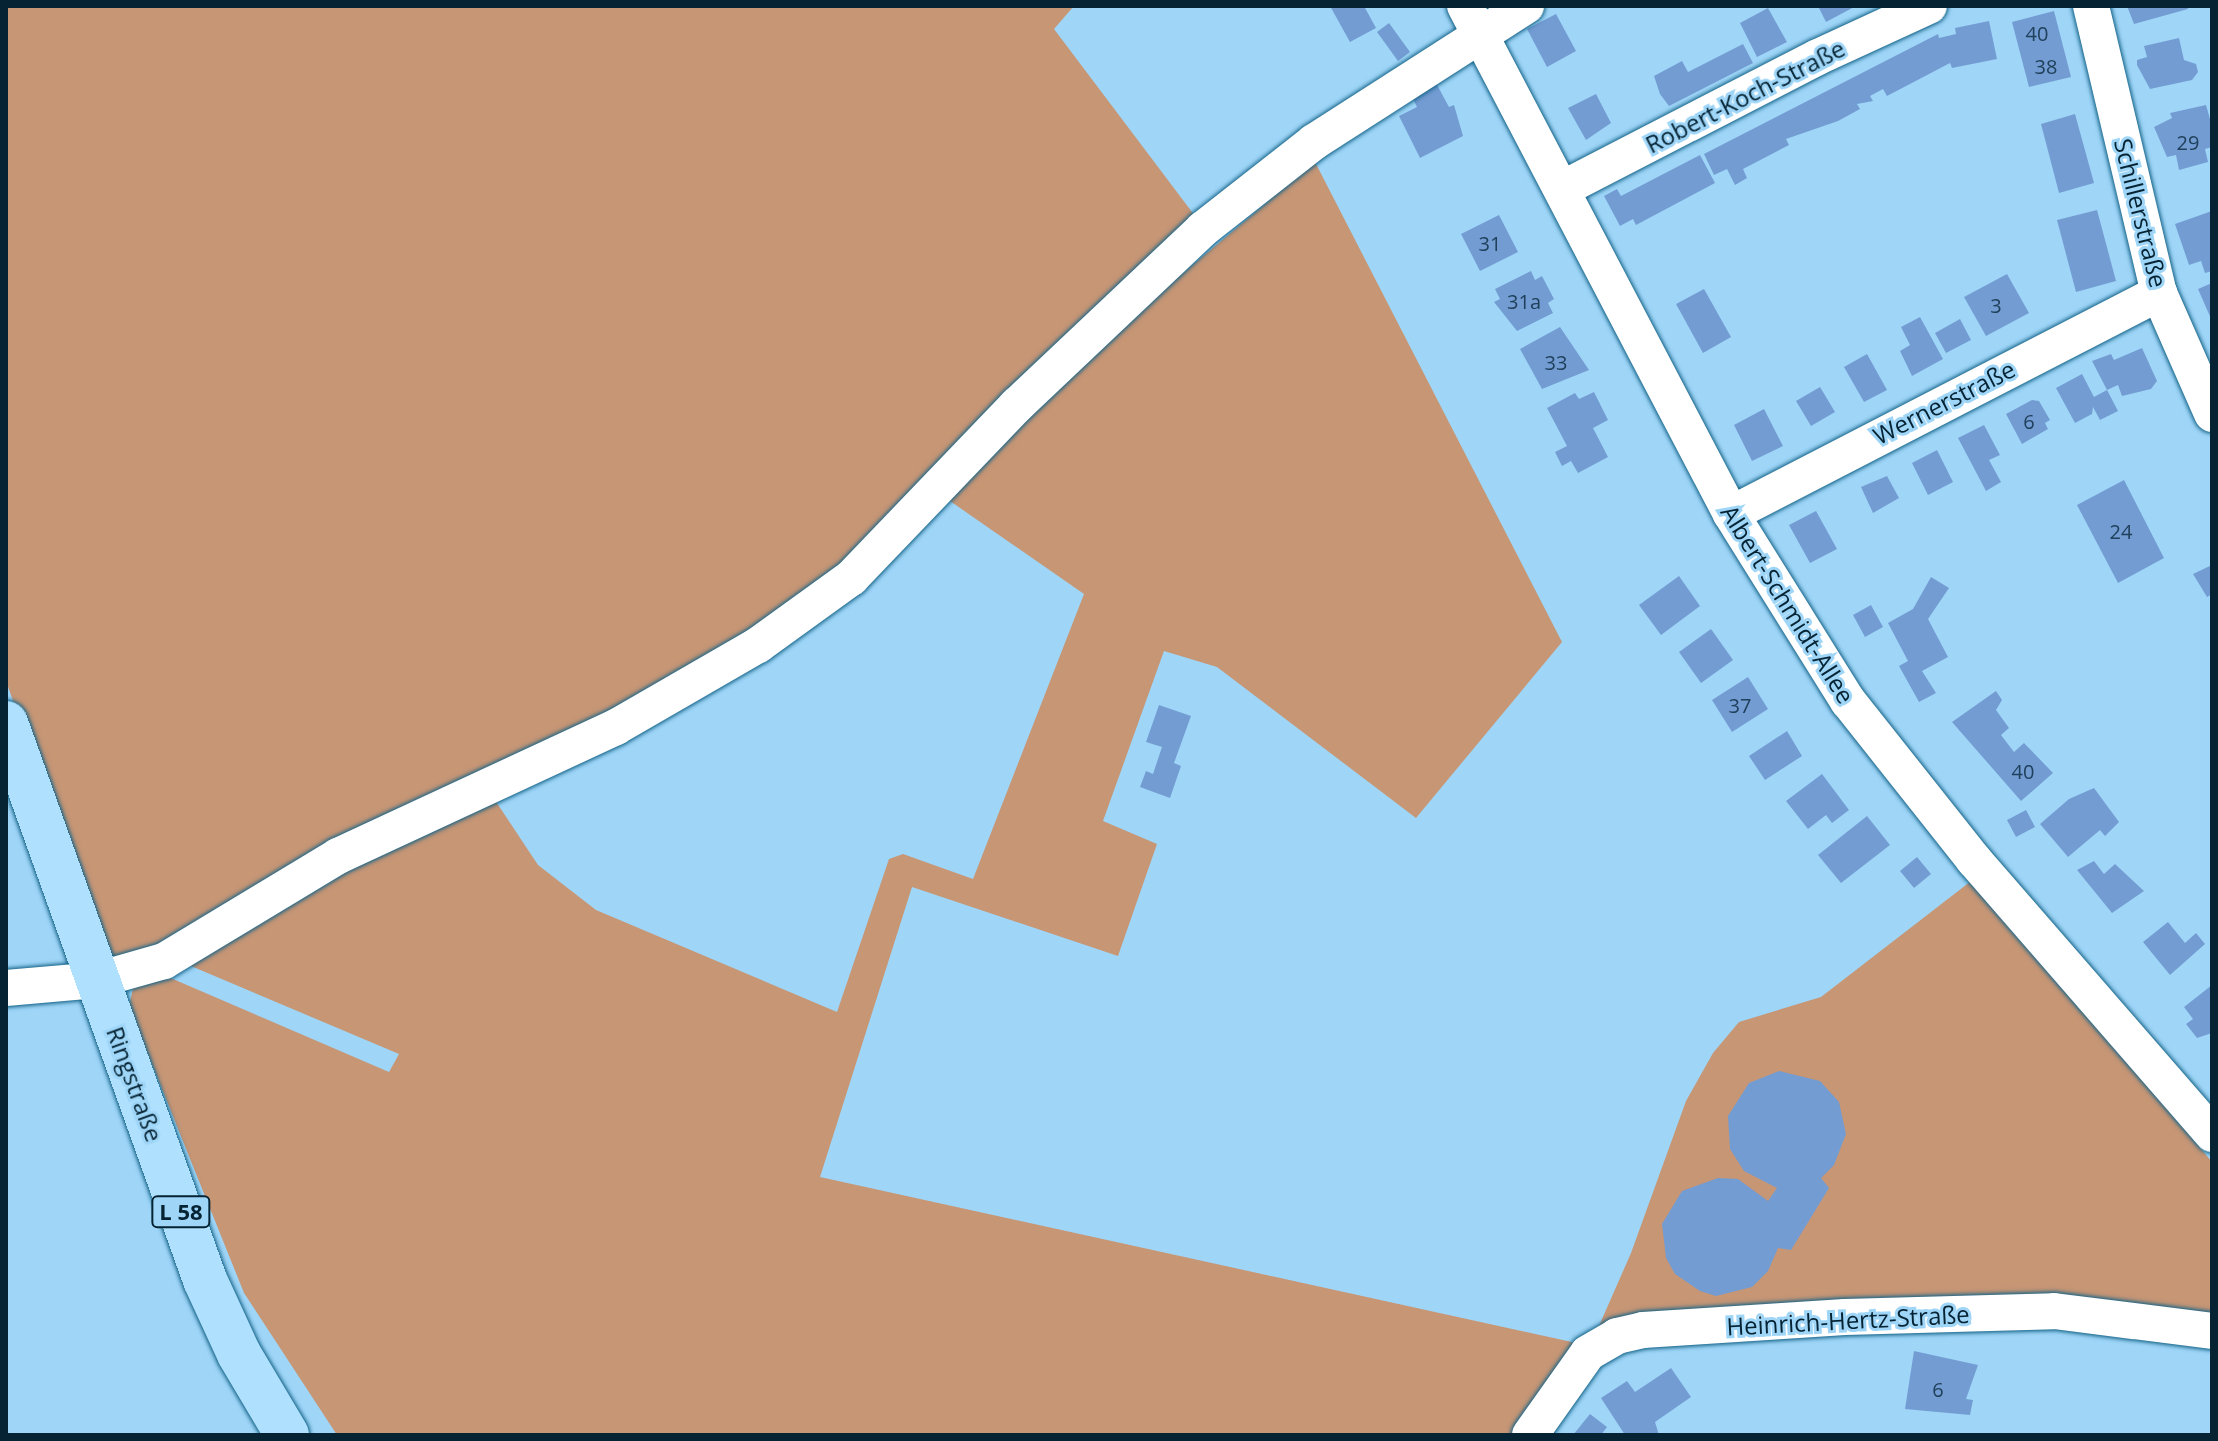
<!DOCTYPE html>
<html>
<head>
<meta charset="utf-8">
<style>
  body { margin:0 }
  #map { position:relative; width:2218px; height:1441px; overflow:hidden; background:#9fd6f8; font-family:"Open Sans",sans-serif }
  div>[style] { position:absolute }
  [style*='--x'] { left:calc(var(--x)*1px); top:calc(var(--y)*1px); width:calc(var(--w)*1px); rotate:calc(var(--a)*1deg) }
  .green>* { inset:0; background:#c79675 }
  .building>* { inset:0; background:#739cd3 }
  .roads { filter:drop-shadow(0 0 2px #136287) drop-shadow(0 0 2px #136287) }
  .minor>* { height:36px; margin:-18px; padding:0 18px; transform-origin:18px; border-radius:18px; background:#fff }
  .major>* { height:44px; margin:-22px; padding:0 22px; transform-origin:22px; border-radius:22px; background:#afe0fe }
  span { translate:-50% -50%; white-space:nowrap; text-align:center; line-height:1.15; -webkit-text-stroke:6px #9fd6f8; paint-order:stroke }
  .number-label { font-size:20px; color:#20415b }
  .number-label span { -webkit-text-stroke-width:0 }
  .shield-label span { padding:2px 6px; background:#9fd6f8; border:2px solid; border-radius:6px; -webkit-text-stroke-width:0 }
  .shield-label { font-size:22px; color:#052333; font-weight:700 }
  .street-label { font-size:24px; color:#052333 }
  .frame { position:absolute; inset:0; border:8px solid #052333; pointer-events:none }
</style>
</head>
<body>
<div id="map">
  <div class="green">
    <i style="clip-path:polygon(6px 6px,1074px 6px,1054px 29px,1198px 220px,870px 548px,750px 642px,158px 956px,106px 963px,6px 681px)"></i>
    <i style="clip-path:polygon(1315px 162px,1562px 642px,1416px 818px,1217px 667px,1164px 651px,1103px 821px,1157px 844px,1118px 956px,912px 887px,820px 1177px,1581px 1344px,1513px 1435px,337px 1435px,244px 1293px,129px 1007px,133px 988px,166px 976px,389px 1072px,399px 1054px,179px 961px,491px 794px,538px 865px,596px 910px,837px 1012px,889px 859px,903px 854px,973px 879px,1084px 594px,950px 501px,962px 478px,1145px 305px)"></i>
    <i style="clip-path:polygon(1975px 878px,2212px 1162px,2212px 1345px,2022px 1321px,1595px 1335px,1631px 1253px,1686px 1101px,1713px 1053px,1739px 1022px,1821px 997px)"></i>
  </div>
  <div class="building">
    <i style="clip-path:polygon(1330px 6px,1364px 6px,1376px 28px,1350px 42px)"></i>
    <i style="clip-path:polygon(1818px 6px,1856px 6px,1826px 22px)"></i>
    <i style="clip-path:polygon(2127px 6px,2187px 6px,2188px 9px,2134px 24px)"></i>
    <i style="clip-path:polygon(1768px 8px,1787px 42px,1757px 57px,1740px 23px)"></i>
    <i style="clip-path:polygon(2054px 11px,2071px 77px,2029px 87px,2012px 22px)"></i>
    <i style="clip-path:polygon(1556px 14px,1576px 51px,1547px 67px,1527px 29px)"></i>
    <i style="clip-path:polygon(1989px 21px,1997px 59px,1952px 68px,1950px 63px,1887px 96px,1883px 89px,1870px 96px,1873px 101px,1857px 104px,1860px 109px,1838px 121px,1786px 139px,1789px 145px,1743px 169px,1747px 178px,1735px 185px,1727px 169px,1714px 175px,1704px 154px,1938px 34px,1939px 38px,1956px 34px,1955px 28px)"></i>
    <i style="clip-path:polygon(1389px 23px,1410px 52px,1398px 61px,1377px 32px)"></i>
    <i style="clip-path:polygon(2179px 38px,2184px 60px,2196px 64px,2198px 72px,2192px 80px,2150px 89px,2137px 65px,2137px 60px,2147px 57px,2144px 46px)"></i>
    <i style="clip-path:polygon(1743px 44px,1753px 63px,1669px 106px,1660px 94px,1654px 76px,1682px 61px,1688px 72px)"></i>
    <i style="clip-path:polygon(1436px 83px,1449px 107px,1454px 105px,1463px 136px,1420px 158px,1399px 116px,1417px 107px,1411px 95px)"></i>
    <i style="clip-path:polygon(1596px 94px,1611px 123px,1586px 140px,1568px 108px)"></i>
    <i style="clip-path:polygon(2206px 105px,2212px 126px,2212px 147px,2205px 149px,2208px 162px,2179px 170px,2176px 155px,2167px 157px,2154px 127px,2172px 118px,2170px 113px)"></i>
    <i style="clip-path:polygon(2075px 114px,2094px 183px,2059px 193px,2041px 124px)"></i>
    <i style="clip-path:polygon(1700px 155px,1715px 183px,1636px 225px,1633px 219px,1620px 226px,1604px 196px,1617px 189px,1621px 196px)"></i>
    <i style="clip-path:polygon(2097px 210px,2116px 281px,2076px 292px,2057px 220px)"></i>
    <i style="clip-path:polygon(2212px 211px,2212px 271px,2205px 273px,2201px 261px,2189px 265px,2175px 224px)"></i>
    <i style="clip-path:polygon(1499px 215px,1518px 252px,1480px 271px,1461px 234px)"></i>
    <i style="clip-path:polygon(1531px 271px,1535px 280px,1542px 276px,1554px 299px,1548px 303px,1553px 313px,1517px 331px,1494px 302px,1500px 299px,1495px 289px)"></i>
    <i style="clip-path:polygon(2007px 274px,2029px 313px,1986px 336px,1964px 297px)"></i>
    <i style="clip-path:polygon(2212px 283px,2212px 321px,2198px 289px)"></i>
    <i style="clip-path:polygon(1704px 289px,1731px 337px,1703px 353px,1676px 304px)"></i>
    <i style="clip-path:polygon(1920px 317px,1943px 359px,1912px 376px,1900px 351px,1910px 345px,1901px 327px)"></i>
    <i style="clip-path:polygon(1960px 319px,1971px 340px,1946px 353px,1935px 333px)"></i>
    <i style="clip-path:polygon(1560px 327px,1589px 370px,1542px 389px,1520px 349px)"></i>
    <i style="clip-path:polygon(2142px 348px,2157px 381px,2151px 389px,2122px 396px,2118px 385px,2107px 390px,2118px 411px,2100px 420px,2093px 407px,2092px 414px,2075px 423px,2056px 388px,2082px 374px,2094px 397px,2107px 390px,2092px 361px,2111px 354px,2114px 360px)"></i>
    <i style="clip-path:polygon(1867px 354px,1887px 390px,1864px 402px,1844px 367px)"></i>
    <i style="clip-path:polygon(1820px 387px,1835px 412px,1811px 426px,1796px 401px)"></i>
    <i style="clip-path:polygon(1594px 392px,1608px 420px,1593px 428px,1608px 457px,1578px 473px,1571px 461px,1562px 466px,1555px 452px,1567px 446px,1547px 408px,1575px 393px,1579px 399px)"></i>
    <i style="clip-path:polygon(2032px 400px,2039px 401px,2050px 420px,2045px 423px,2048px 429px,2022px 444px,2006px 414px)"></i>
    <i style="clip-path:polygon(1764px 409px,1783px 446px,1752px 461px,1734px 425px)"></i>
    <i style="clip-path:polygon(1984px 425px,2000px 455px,1989px 460px,2001px 482px,1986px 491px,1958px 438px)"></i>
    <i style="clip-path:polygon(1937px 450px,1953px 482px,1928px 495px,1912px 463px)"></i>
    <i style="clip-path:polygon(1887px 476px,1899px 498px,1873px 513px,1861px 487px)"></i>
    <i style="clip-path:polygon(2124px 480px,2164px 558px,2118px 583px,2077px 505px)"></i>
    <i style="clip-path:polygon(1816px 511px,1837px 549px,1810px 563px,1789px 525px)"></i>
    <i style="clip-path:polygon(2212px 565px,2212px 594px,2207px 597px,2193px 574px)"></i>
    <i style="clip-path:polygon(1679px 576px,1700px 606px,1661px 635px,1639px 605px)"></i>
    <i style="clip-path:polygon(1931px 577px,1949px 588px,1928px 619px,1948px 657px,1922px 671px,1936px 693px,1919px 702px,1899px 666px,1908px 661px,1888px 623px,1913px 609px)"></i>
    <i style="clip-path:polygon(1871px 605px,1883px 627px,1865px 637px,1853px 615px)"></i>
    <i style="clip-path:polygon(1711px 629px,1733px 660px,1701px 683px,1679px 652px)"></i>
    <i style="clip-path:polygon(1748px 677px,1768px 709px,1732px 732px,1712px 700px)"></i>
    <i style="clip-path:polygon(1996px 691px,2002px 700px,1996px 710px,2009px 728px,2001px 735px,2014px 752px,2024px 743px,2053px 773px,2021px 801px,1952px 722px)"></i>
    <i style="clip-path:polygon(1159px 705px,1191px 716px,1174px 763px,1181px 766px,1170px 798px,1140px 787px,1146px 771px,1153px 774px,1162px 747px,1146px 742px)"></i>
    <i style="clip-path:polygon(1787px 731px,1802px 756px,1765px 780px,1749px 756px)"></i>
    <i style="clip-path:polygon(1822px 774px,1849px 810px,1832px 823px,1826px 815px,1808px 829px,1786px 801px)"></i>
    <i style="clip-path:polygon(2094px 788px,2119px 822px,2105px 836px,2100px 830px,2068px 857px,2040px 824px,2069px 799px)"></i>
    <i style="clip-path:polygon(2026px 810px,2035px 827px,2016px 837px,2007px 820px)"></i>
    <i style="clip-path:polygon(1867px 816px,1890px 845px,1841px 883px,1818px 855px)"></i>
    <i style="clip-path:polygon(1917px 857px,1931px 874px,1914px 888px,1900px 871px)"></i>
    <i style="clip-path:polygon(2094px 861px,2104px 874px,2115px 864px,2144px 891px,2112px 913px,2077px 870px)"></i>
    <i style="clip-path:polygon(2168px 922px,2185px 943px,2196px 933px,2205px 944px,2170px 975px,2143px 942px)"></i>
    <i style="clip-path:polygon(2212px 985px,2212px 1033px,2197px 1038px,2186px 1024px,2193px 1019px,2184px 1007px)"></i>
    <i style="clip-path:polygon(1779px 1071px,1820px 1081px,1839px 1102px,1846px 1134px,1834px 1165px,1821px 1178px,1829px 1188px,1791px 1250px,1778px 1248px,1768px 1271px,1752px 1287px,1716px 1296px,1700px 1291px,1675px 1274px,1666px 1258px,1662px 1224px,1682px 1191px,1718px 1178px,1738px 1179px,1768px 1201px,1777px 1188px,1744px 1171px,1730px 1149px,1728px 1116px,1749px 1083px)"></i>
    <i style="clip-path:polygon(1914px 1351px,1978px 1365px,1966px 1399px,1973px 1400px,1970px 1415px,1905px 1409px)"></i>
    <i style="clip-path:polygon(1671px 1368px,1691px 1397px,1655px 1422px,1659px 1435px,1625px 1435px,1601px 1398px,1627px 1381px,1635px 1392px)"></i>
    <i style="clip-path:polygon(1590px 1414px,1607px 1427px,1601px 1435px,1573px 1435px)"></i>
  </div>
  <div class="roads">
    <div class="minor">
      <i style="--x:1465;--y:6;--w:573;--a:62.36"></i>
      <i style="--x:1731;--y:514;--w:221;--a:58"></i>
      <i style="--x:1848;--y:701;--w:203;--a:51.6"></i>
      <i style="--x:1974;--y:860;--w:363;--a:49"></i>
      <i style="--x:2091;--y:6;--w:295;--a:76.7"></i>
      <i style="--x:2159;--y:293;--w:132;--a:66.3"></i>
      <i style="--x:1562;--y:189;--w:288;--a:-27.3"></i>
      <i style="--x:1818;--y:57;--w:122;--a:-24.7"></i>
      <i style="--x:1731;--y:514;--w:482;--a:-27.3"></i>
      <i style="--x:6;--y:988;--w:91;--a:-5"></i>
      <i style="--x:97;--y:980;--w:70;--a:-15.8"></i>
      <i style="--x:164;--y:961;--w:203;--a:-31.1"></i>
      <i style="--x:338;--y:856;--w:306;--a:-24.9"></i>
      <i style="--x:616;--y:727;--w:164;--a:-30"></i>
      <i style="--x:758;--y:645;--w:115;--a:-35.8"></i>
      <i style="--x:851;--y:578;--w:240;--a:-46.2"></i>
      <i style="--x:1017;--y:405;--w:256;--a:-43.4"></i>
      <i style="--x:1203;--y:229;--w:141;--a:-38.1"></i>
      <i style="--x:1314;--y:142;--w:252;--a:-32.7"></i>
      <i style="--x:1530;--y:1435;--w:100;--a:-54.7"></i>
      <i style="--x:1588;--y:1353;--w:34;--a:-30"></i>
      <i style="--x:1617;--y:1336;--w:27;--a:-13"></i>
      <i style="--x:1643;--y:1330;--w:202;--a:-3.7"></i>
      <i style="--x:1845;--y:1317;--w:209;--a:-1.6"></i>
      <i style="--x:2054;--y:1311;--w:159;--a:7.2"></i>
    </div>
    <div class="major">
      <i style="--x:6;--y:723;--w:591;--a:70.34"></i>
      <i style="--x:205;--y:1280;--w:81;--a:65.3"></i>
      <i style="--x:239;--y:1354;--w:94;--a:59.3"></i>
    </div>
  </div>
  <div class="number-label">
    <span style="left:2037px;top:33px">40</span>
    <span style="left:2046px;top:66px">38</span>
    <span style="left:2188px;top:142px">29</span>
    <span style="left:1490px;top:243px">31</span>
    <span style="left:1524px;top:301px">31a</span>
    <span style="left:1996px;top:305px">3</span>
    <span style="left:1556px;top:362px">33</span>
    <span style="left:2029px;top:421px">6</span>
    <span style="left:2121px;top:531px">24</span>
    <span style="left:1740px;top:705px">37</span>
    <span style="left:2023px;top:771px">40</span>
    <span style="left:1938px;top:1389px">6</span>
  </div>
  <div class="shield-label">
    <span style="left:181px;top:1212px">L 58</span>
  </div>
  <div class="street-label">
    <span style="left:1745px;top:96px;rotate:-27deg">Robert-Koch-Straße</span>
    <span style="left:2141px;top:213px;rotate:76deg">Schillerstraße</span>
    <span style="left:1944px;top:402px;rotate:-27deg">Wernerstraße</span>
    <span style="left:1788px;top:604px;rotate:58deg">Albert-Schmidt-Allee</span>
    <span style="left:135px;top:1084px;rotate:70deg">Ringstraße</span>
    <span style="left:1848px;top:1320px;rotate:-3deg">Heinrich-Hertz-Straße</span>
  </div>
  <div class="frame"></div>
</div>
</body>
</html>
